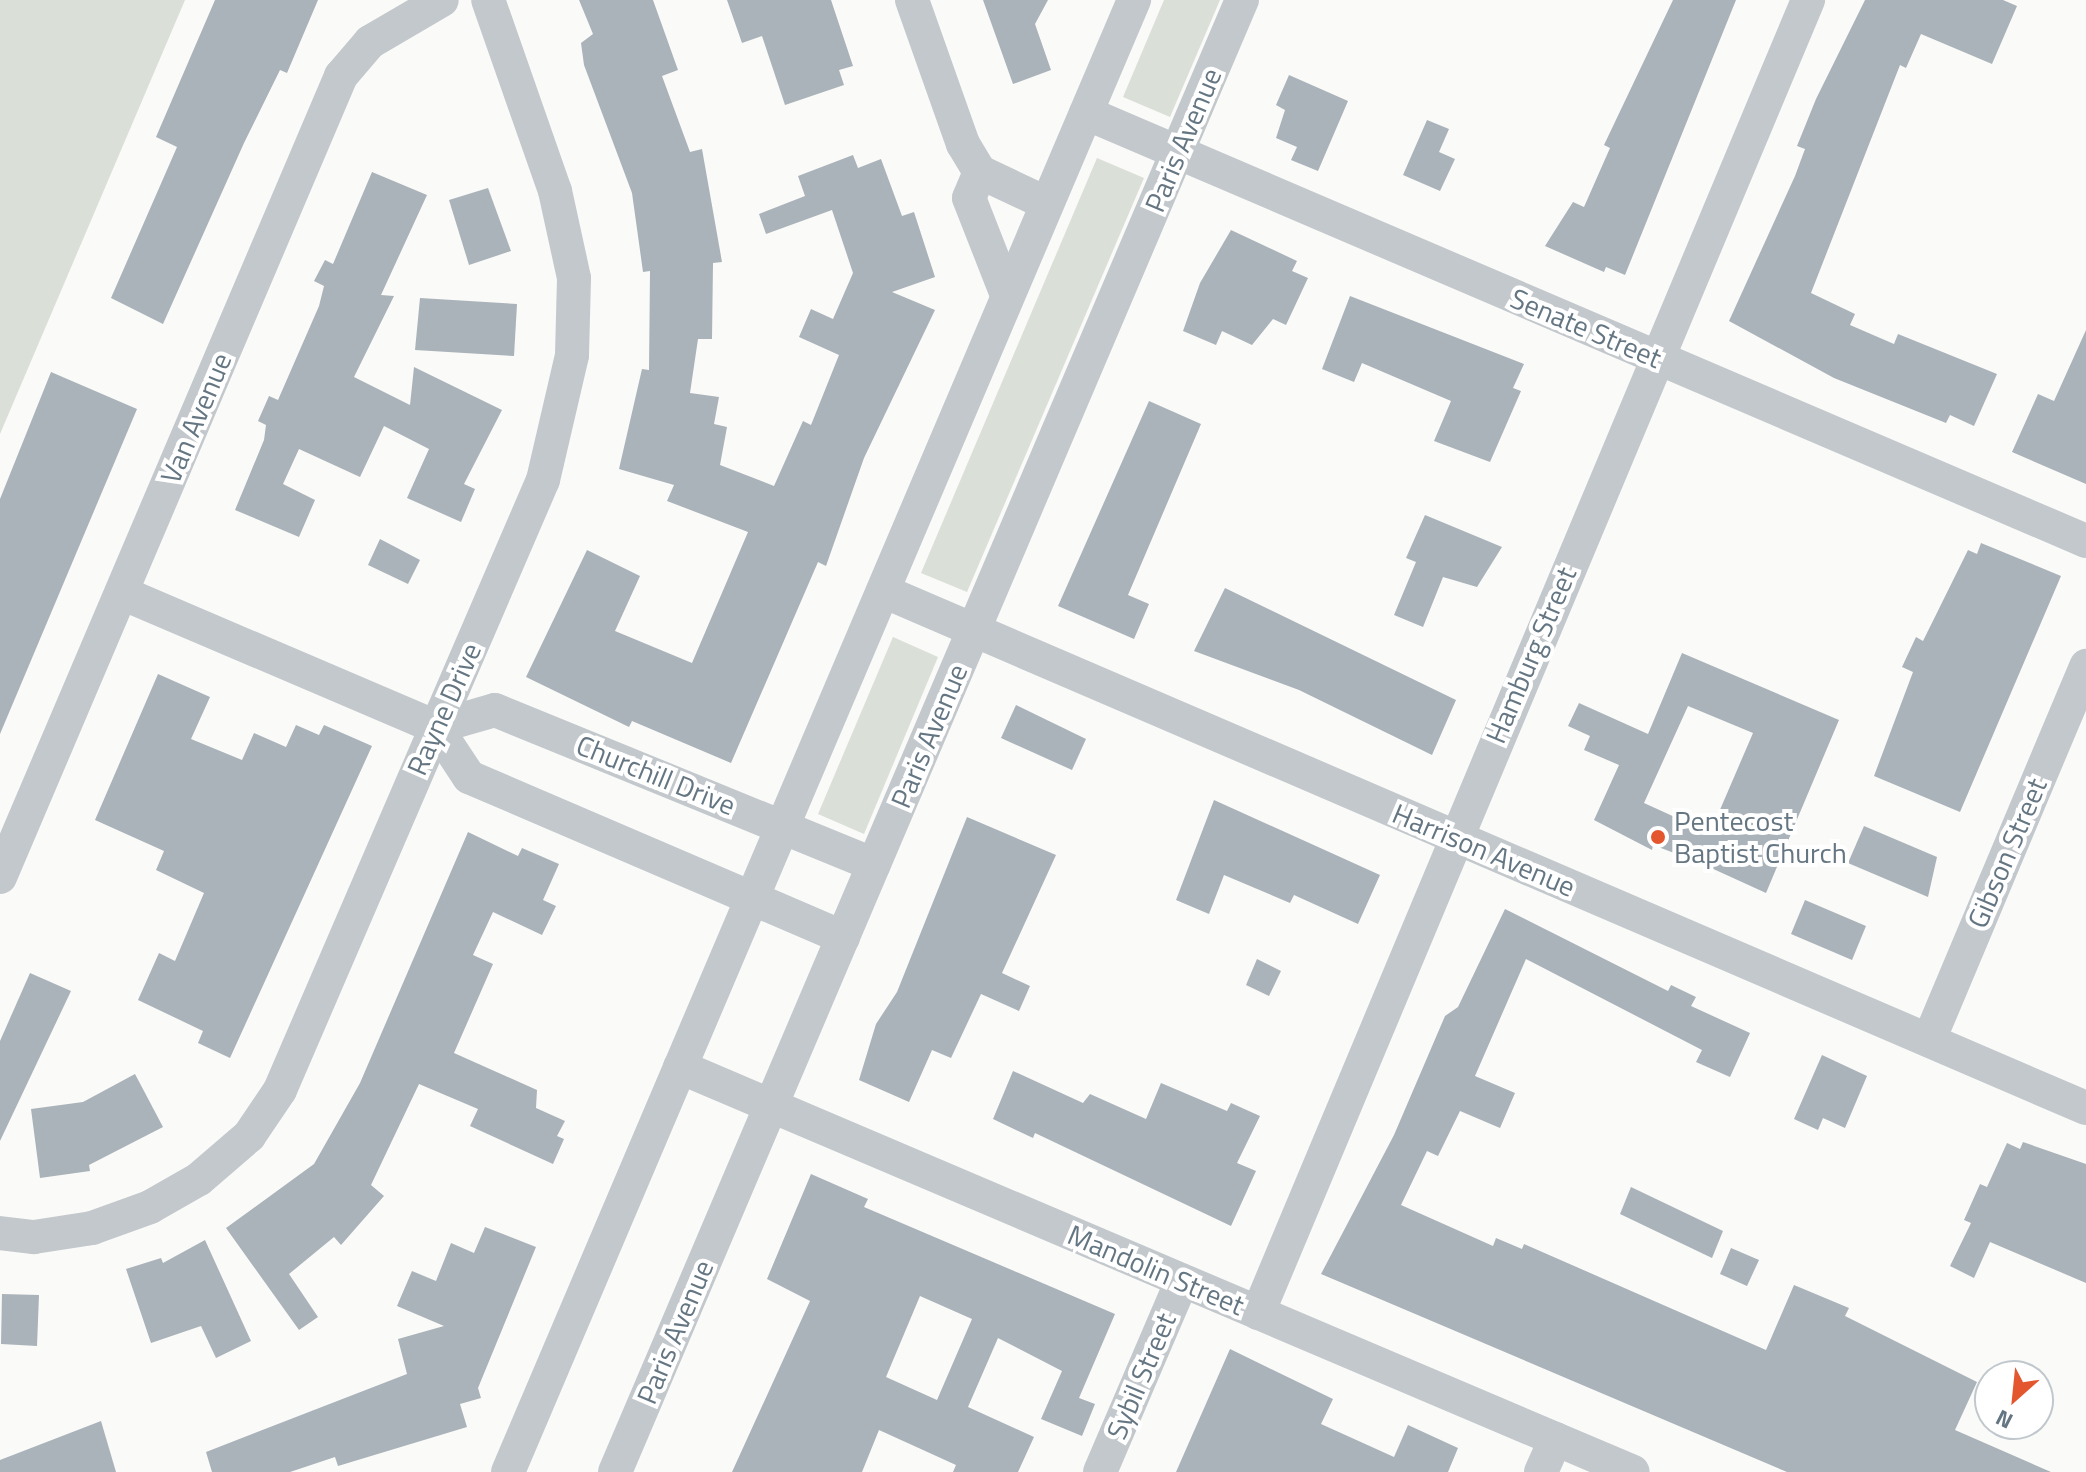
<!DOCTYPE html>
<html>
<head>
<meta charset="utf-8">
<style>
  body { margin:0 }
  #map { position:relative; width:2086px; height:1472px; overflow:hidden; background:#fafaf8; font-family:"Titillium Web",sans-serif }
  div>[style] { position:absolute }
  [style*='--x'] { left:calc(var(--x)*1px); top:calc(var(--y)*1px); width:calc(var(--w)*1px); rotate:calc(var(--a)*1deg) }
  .green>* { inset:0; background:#dadfd7 }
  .building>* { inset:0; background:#aab3b9 }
  .minor>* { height:34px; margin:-17px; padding:0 17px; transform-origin:17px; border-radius:17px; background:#c3c8cc }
  .dots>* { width:22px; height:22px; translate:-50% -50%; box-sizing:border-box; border:4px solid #fff; border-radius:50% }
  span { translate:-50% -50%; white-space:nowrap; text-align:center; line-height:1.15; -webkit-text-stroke:8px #fff; paint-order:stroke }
  .street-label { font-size:28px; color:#657683 }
  .poi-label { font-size:28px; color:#657683 }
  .left { translate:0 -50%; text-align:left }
  .north { position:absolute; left:1974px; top:1360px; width:80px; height:80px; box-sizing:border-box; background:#fff; border:2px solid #c1c8cd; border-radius:50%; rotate:207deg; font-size:22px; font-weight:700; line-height:32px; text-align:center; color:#657683 }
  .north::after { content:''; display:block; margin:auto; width:28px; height:36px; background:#e4572e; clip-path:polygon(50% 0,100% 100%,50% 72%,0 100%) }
</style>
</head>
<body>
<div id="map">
  <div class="green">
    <i style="clip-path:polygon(0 0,185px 0,0 434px)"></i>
    <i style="clip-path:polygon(1164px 0,1220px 0,1170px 117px,1123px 97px)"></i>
    <i style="clip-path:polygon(1097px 158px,1144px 178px,967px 592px,921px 573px)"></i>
    <i style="clip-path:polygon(893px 637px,938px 657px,864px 834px,818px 814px)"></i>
  </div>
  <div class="building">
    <i style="clip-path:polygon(215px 0,318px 0,287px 73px,280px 70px,244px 143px,163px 324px,111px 298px,177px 147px,156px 137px)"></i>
    <i style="clip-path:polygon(579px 0,653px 0,678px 70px,662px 76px,690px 152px,702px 149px,722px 262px,713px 263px,712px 339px,698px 339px,690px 393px,719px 397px,714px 424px,727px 427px,720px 465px,774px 486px,803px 421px,811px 425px,839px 355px,799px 337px,811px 309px,833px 319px,853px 273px,832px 210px,766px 234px,759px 214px,805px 196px,798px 176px,853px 155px,858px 168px,881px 159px,902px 216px,914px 212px,935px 277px,892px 292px,935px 310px,864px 458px,826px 566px,818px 562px,731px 763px,632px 721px,629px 727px,526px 677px,587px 550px,640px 576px,615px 631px,692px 663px,748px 532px,667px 501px,674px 485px,619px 469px,642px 369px,649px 370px,650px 271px,643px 272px,632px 193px,584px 65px,581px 43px,593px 34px)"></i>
    <i style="clip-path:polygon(727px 0,831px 0,853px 66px,839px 70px,844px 85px,785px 105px,762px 36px,742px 43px)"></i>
    <i style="clip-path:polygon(983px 0,1048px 0,1035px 24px,1051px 70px,1013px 84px)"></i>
    <i style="clip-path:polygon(1673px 0,1736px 0,1625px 275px,1606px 267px,1604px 272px,1545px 246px,1573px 202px,1584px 207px,1610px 148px,1604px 145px)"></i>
    <i style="clip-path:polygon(1865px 0,2003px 0,2017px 6px,1992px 64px,1921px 34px,1906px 68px,1900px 65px,1811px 293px,1855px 314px,1850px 325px,1894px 344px,1898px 334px,1997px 374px,1974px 426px,1950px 415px,1946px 423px,1834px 378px,1729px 321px,1795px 176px,1805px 149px,1797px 146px,1816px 99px)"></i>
    <i style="clip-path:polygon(1289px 75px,1348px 101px,1318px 171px,1291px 160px,1297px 147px,1276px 138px,1285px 110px,1276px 105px)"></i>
    <i style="clip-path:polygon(1427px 120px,1449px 129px,1439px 152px,1455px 159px,1440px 191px,1403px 175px)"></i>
    <i style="clip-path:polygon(372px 172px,427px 195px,381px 295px,394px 296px,354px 377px,410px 405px,414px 367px,502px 410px,464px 484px,475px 489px,461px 522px,407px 498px,429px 449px,384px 426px,360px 477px,299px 449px,283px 484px,315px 500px,299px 537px,235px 510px,264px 440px,266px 425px,258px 421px,269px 396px,278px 400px,319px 306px,324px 286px,314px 281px,325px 260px,333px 264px)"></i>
    <i style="clip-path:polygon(488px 188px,511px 251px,469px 265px,449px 200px)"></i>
    <i style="clip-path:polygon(1231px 230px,1297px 261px,1292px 271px,1308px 278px,1286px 325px,1273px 319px,1252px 345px,1222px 331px,1216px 345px,1183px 331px,1200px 283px)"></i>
    <i style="clip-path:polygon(1350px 296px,1524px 364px,1513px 388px,1521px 391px,1490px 462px,1434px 441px,1451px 401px,1362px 363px,1354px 382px,1322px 369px)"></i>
    <i style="clip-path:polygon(420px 298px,517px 304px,514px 356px,415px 350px)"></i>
    <i style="clip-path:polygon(2086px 330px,2086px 484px,2012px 452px,2038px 394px,2054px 401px)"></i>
    <i style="clip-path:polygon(51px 372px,137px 409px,0 734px,0 499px)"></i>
    <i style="clip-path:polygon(1149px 401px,1201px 424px,1128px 595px,1149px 604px,1134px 639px,1058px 606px)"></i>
    <i style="clip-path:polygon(1425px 515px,1502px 547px,1477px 587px,1443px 577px,1423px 627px,1394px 615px,1416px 562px,1406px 558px)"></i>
    <i style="clip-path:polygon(380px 539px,420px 560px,408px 584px,368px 565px)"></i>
    <i style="clip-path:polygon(1981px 543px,2061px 576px,1960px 812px,1874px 776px,1913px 672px,1902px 667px,1916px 637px,1923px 641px,1968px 550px,1977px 554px)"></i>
    <i style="clip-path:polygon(1225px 588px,1456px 700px,1432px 755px,1299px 690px,1194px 651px)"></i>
    <i style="clip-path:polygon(evenodd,1682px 653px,1839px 720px,1766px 893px,1698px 862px,1653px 845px,1652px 850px,1594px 820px,1619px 765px,1584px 750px,1590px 736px,1568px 726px,1579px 703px,1648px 734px,1682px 653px,1688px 706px,1753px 733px,1710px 833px,1644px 803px,1688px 706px)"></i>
    <i style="clip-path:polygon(158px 674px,210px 697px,191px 739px,242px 760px,254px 733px,286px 747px,296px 725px,319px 735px,324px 725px,372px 746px,230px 1058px,198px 1043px,203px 1031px,138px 1000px,159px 953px,175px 961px,204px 893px,156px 870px,164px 851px,95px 820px)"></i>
    <i style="clip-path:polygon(1016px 705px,1086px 739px,1072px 770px,1001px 738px)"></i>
    <i style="clip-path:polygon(1214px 800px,1380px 875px,1358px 924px,1294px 895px,1290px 903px,1224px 875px,1209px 914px,1176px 900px)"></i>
    <i style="clip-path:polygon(967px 817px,1056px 855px,1002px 973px,1030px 986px,1019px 1011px,981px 994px,951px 1058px,932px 1050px,909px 1102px,859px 1080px,876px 1024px,897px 992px)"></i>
    <i style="clip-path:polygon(1864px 826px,1937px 857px,1928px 897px,1848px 863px)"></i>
    <i style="clip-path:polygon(468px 832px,518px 856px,522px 848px,559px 864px,543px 900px,556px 906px,542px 935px,493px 912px,473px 955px,493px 964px,454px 1053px,537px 1090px,536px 1108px,565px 1121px,557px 1136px,564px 1139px,553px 1164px,470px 1126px,478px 1109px,419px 1084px,371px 1185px,384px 1196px,341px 1245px,334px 1237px,289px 1274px,318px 1317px,299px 1330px,226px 1228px,314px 1164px,360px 1083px)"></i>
    <i style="clip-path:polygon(1805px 900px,1866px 926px,1852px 960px,1791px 934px)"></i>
    <i style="clip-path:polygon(1505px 909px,1668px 991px,1671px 985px,1696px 997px,1691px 1006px,1750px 1033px,1730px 1077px,1696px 1062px,1702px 1050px,1526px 959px,1475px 1076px,1515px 1093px,1500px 1128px,1460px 1111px,1438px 1156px,1427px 1151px,1401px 1205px,1493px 1246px,1496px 1238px,1522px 1249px,1524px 1244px,1766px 1350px,1794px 1285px,1849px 1308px,1845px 1316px,1977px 1382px,1955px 1430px,2051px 1472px,1787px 1472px,1321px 1274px,1394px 1135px,1445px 1016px,1458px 1007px)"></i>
    <i style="clip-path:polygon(1257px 959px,1281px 971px,1269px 996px,1246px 985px)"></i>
    <i style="clip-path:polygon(30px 973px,71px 991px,0 1141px,0 1041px)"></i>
    <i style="clip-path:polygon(1822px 1055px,1867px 1076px,1845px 1128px,1823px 1118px,1818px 1130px,1794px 1119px)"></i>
    <i style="clip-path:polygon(1013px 1071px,1083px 1103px,1090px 1094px,1146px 1119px,1161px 1083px,1227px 1111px,1231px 1103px,1260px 1116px,1237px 1163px,1256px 1171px,1231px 1226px,1035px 1133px,1033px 1138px,993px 1119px)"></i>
    <i style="clip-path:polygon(135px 1074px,163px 1127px,89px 1165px,90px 1171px,40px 1178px,31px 1109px,83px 1102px)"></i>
    <i style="clip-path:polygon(2023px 1142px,2086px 1164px,2086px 1283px,1990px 1242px,1974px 1278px,1950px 1266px,1971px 1223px,1964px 1220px,1980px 1184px,1987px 1187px,2007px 1143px,2020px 1149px)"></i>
    <i style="clip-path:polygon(evenodd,811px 1174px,868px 1199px,864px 1207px,1115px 1314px,1079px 1398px,1095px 1404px,1082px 1436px,1041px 1419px,1062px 1371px,998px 1338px,968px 1407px,1034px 1437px,1018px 1472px,953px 1472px,956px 1465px,879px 1430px,862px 1472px,732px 1472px,810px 1301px,767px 1279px,811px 1174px,920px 1296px,972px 1319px,937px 1400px,886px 1377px,920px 1296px)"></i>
    <i style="clip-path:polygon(1631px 1187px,1723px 1231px,1712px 1258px,1620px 1214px)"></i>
    <i style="clip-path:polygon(485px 1227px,536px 1247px,478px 1388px,481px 1398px,460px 1404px,467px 1427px,338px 1466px,335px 1457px,290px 1472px,212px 1472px,206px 1452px,407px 1374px,398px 1339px,444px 1326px,397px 1306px,412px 1271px,436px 1281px,451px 1243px,474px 1253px)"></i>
    <i style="clip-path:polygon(205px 1240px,251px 1341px,216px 1358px,201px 1326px,151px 1343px,126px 1269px,161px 1258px,163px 1263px)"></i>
    <i style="clip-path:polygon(1731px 1248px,1759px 1260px,1747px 1286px,1720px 1274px)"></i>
    <i style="clip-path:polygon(2px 1294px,39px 1295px,37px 1346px,1px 1344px)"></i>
    <i style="clip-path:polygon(1230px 1349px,1333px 1399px,1321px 1424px,1394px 1457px,1408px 1425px,1458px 1448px,1448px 1472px,1176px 1472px)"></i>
    <i style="clip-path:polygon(101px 1421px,116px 1472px,0 1472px,0 1460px)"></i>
  </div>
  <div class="minor">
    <i style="--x:912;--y:0;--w:153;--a:70.5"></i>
    <i style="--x:963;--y:144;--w:33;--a:59"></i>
    <i style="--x:980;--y:172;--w:73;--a:25.2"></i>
    <i style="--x:1086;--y:113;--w:1088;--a:23.17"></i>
    <i style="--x:980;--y:172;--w:28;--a:113"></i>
    <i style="--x:969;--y:198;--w:104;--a:68.6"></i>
    <i style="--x:883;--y:591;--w:1309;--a:23.26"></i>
    <i style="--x:122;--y:593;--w:341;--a:23.1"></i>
    <i style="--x:436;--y:727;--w:60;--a:56.6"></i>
    <i style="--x:469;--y:777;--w:407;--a:23.2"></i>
    <i style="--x:436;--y:727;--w:61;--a:-16.1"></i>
    <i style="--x:495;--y:710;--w:409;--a:22.2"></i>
    <i style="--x:0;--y:877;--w:871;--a:-66.94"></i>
    <i style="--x:341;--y:76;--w:45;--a:-49.5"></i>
    <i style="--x:370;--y:42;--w:83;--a:-30.3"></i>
    <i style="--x:1929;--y:1040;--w:406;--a:-67.2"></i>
    <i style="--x:680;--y:1067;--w:1035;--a:23.02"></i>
    <i style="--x:0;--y:1233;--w:34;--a:7"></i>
    <i style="--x:34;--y:1237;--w:59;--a:-8.8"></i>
    <i style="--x:92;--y:1228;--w:62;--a:-19.9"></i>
    <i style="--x:150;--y:1207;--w:56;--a:-29.7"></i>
    <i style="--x:199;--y:1179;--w:66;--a:-40.7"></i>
    <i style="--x:249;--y:1136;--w:55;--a:-56"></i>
    <i style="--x:280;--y:1090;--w:664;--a:-66.68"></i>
    <i style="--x:543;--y:480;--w:128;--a:-76.9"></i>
    <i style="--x:572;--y:355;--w:77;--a:-88.5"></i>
    <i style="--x:574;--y:278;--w:89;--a:-102.3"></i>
    <i style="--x:555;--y:191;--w:202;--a:-109.3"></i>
    <i style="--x:1258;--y:1313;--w:1424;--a:-67.27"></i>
    <i style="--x:508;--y:1472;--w:1600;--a:-66.96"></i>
    <i style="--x:615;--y:1472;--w:1600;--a:-66.93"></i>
    <i style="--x:1100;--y:1472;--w:208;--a:-66.8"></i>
    <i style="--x:1541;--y:1472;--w:36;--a:-66"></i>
  </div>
  <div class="dots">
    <i style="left:1658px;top:837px;background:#e4572e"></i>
  </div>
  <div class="street-label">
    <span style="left:1183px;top:140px;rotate:-67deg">Paris Avenue</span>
    <span style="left:1586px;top:328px;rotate:23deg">Senate Street</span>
    <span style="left:196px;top:418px;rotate:-67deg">Van Avenue</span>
    <span style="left:1531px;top:655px;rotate:-67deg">Hamburg Street</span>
    <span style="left:444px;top:709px;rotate:-66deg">Rayne Drive</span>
    <span style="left:929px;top:736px;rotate:-67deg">Paris Avenue</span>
    <span style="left:656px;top:775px;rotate:22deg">Churchill Drive</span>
    <span style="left:1484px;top:850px;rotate:23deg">Harrison Avenue</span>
    <span style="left:2007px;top:853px;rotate:-67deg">Gibson Street</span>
    <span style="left:1156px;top:1270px;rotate:23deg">Mandolin Street</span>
    <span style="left:675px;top:1332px;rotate:-67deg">Paris Avenue</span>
    <span style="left:1141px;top:1376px;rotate:-67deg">Sybil Street</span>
  </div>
  <div class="poi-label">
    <span class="left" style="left:1674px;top:837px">Pentecost<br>Baptist Church</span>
  </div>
  <div class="north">N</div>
</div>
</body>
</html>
